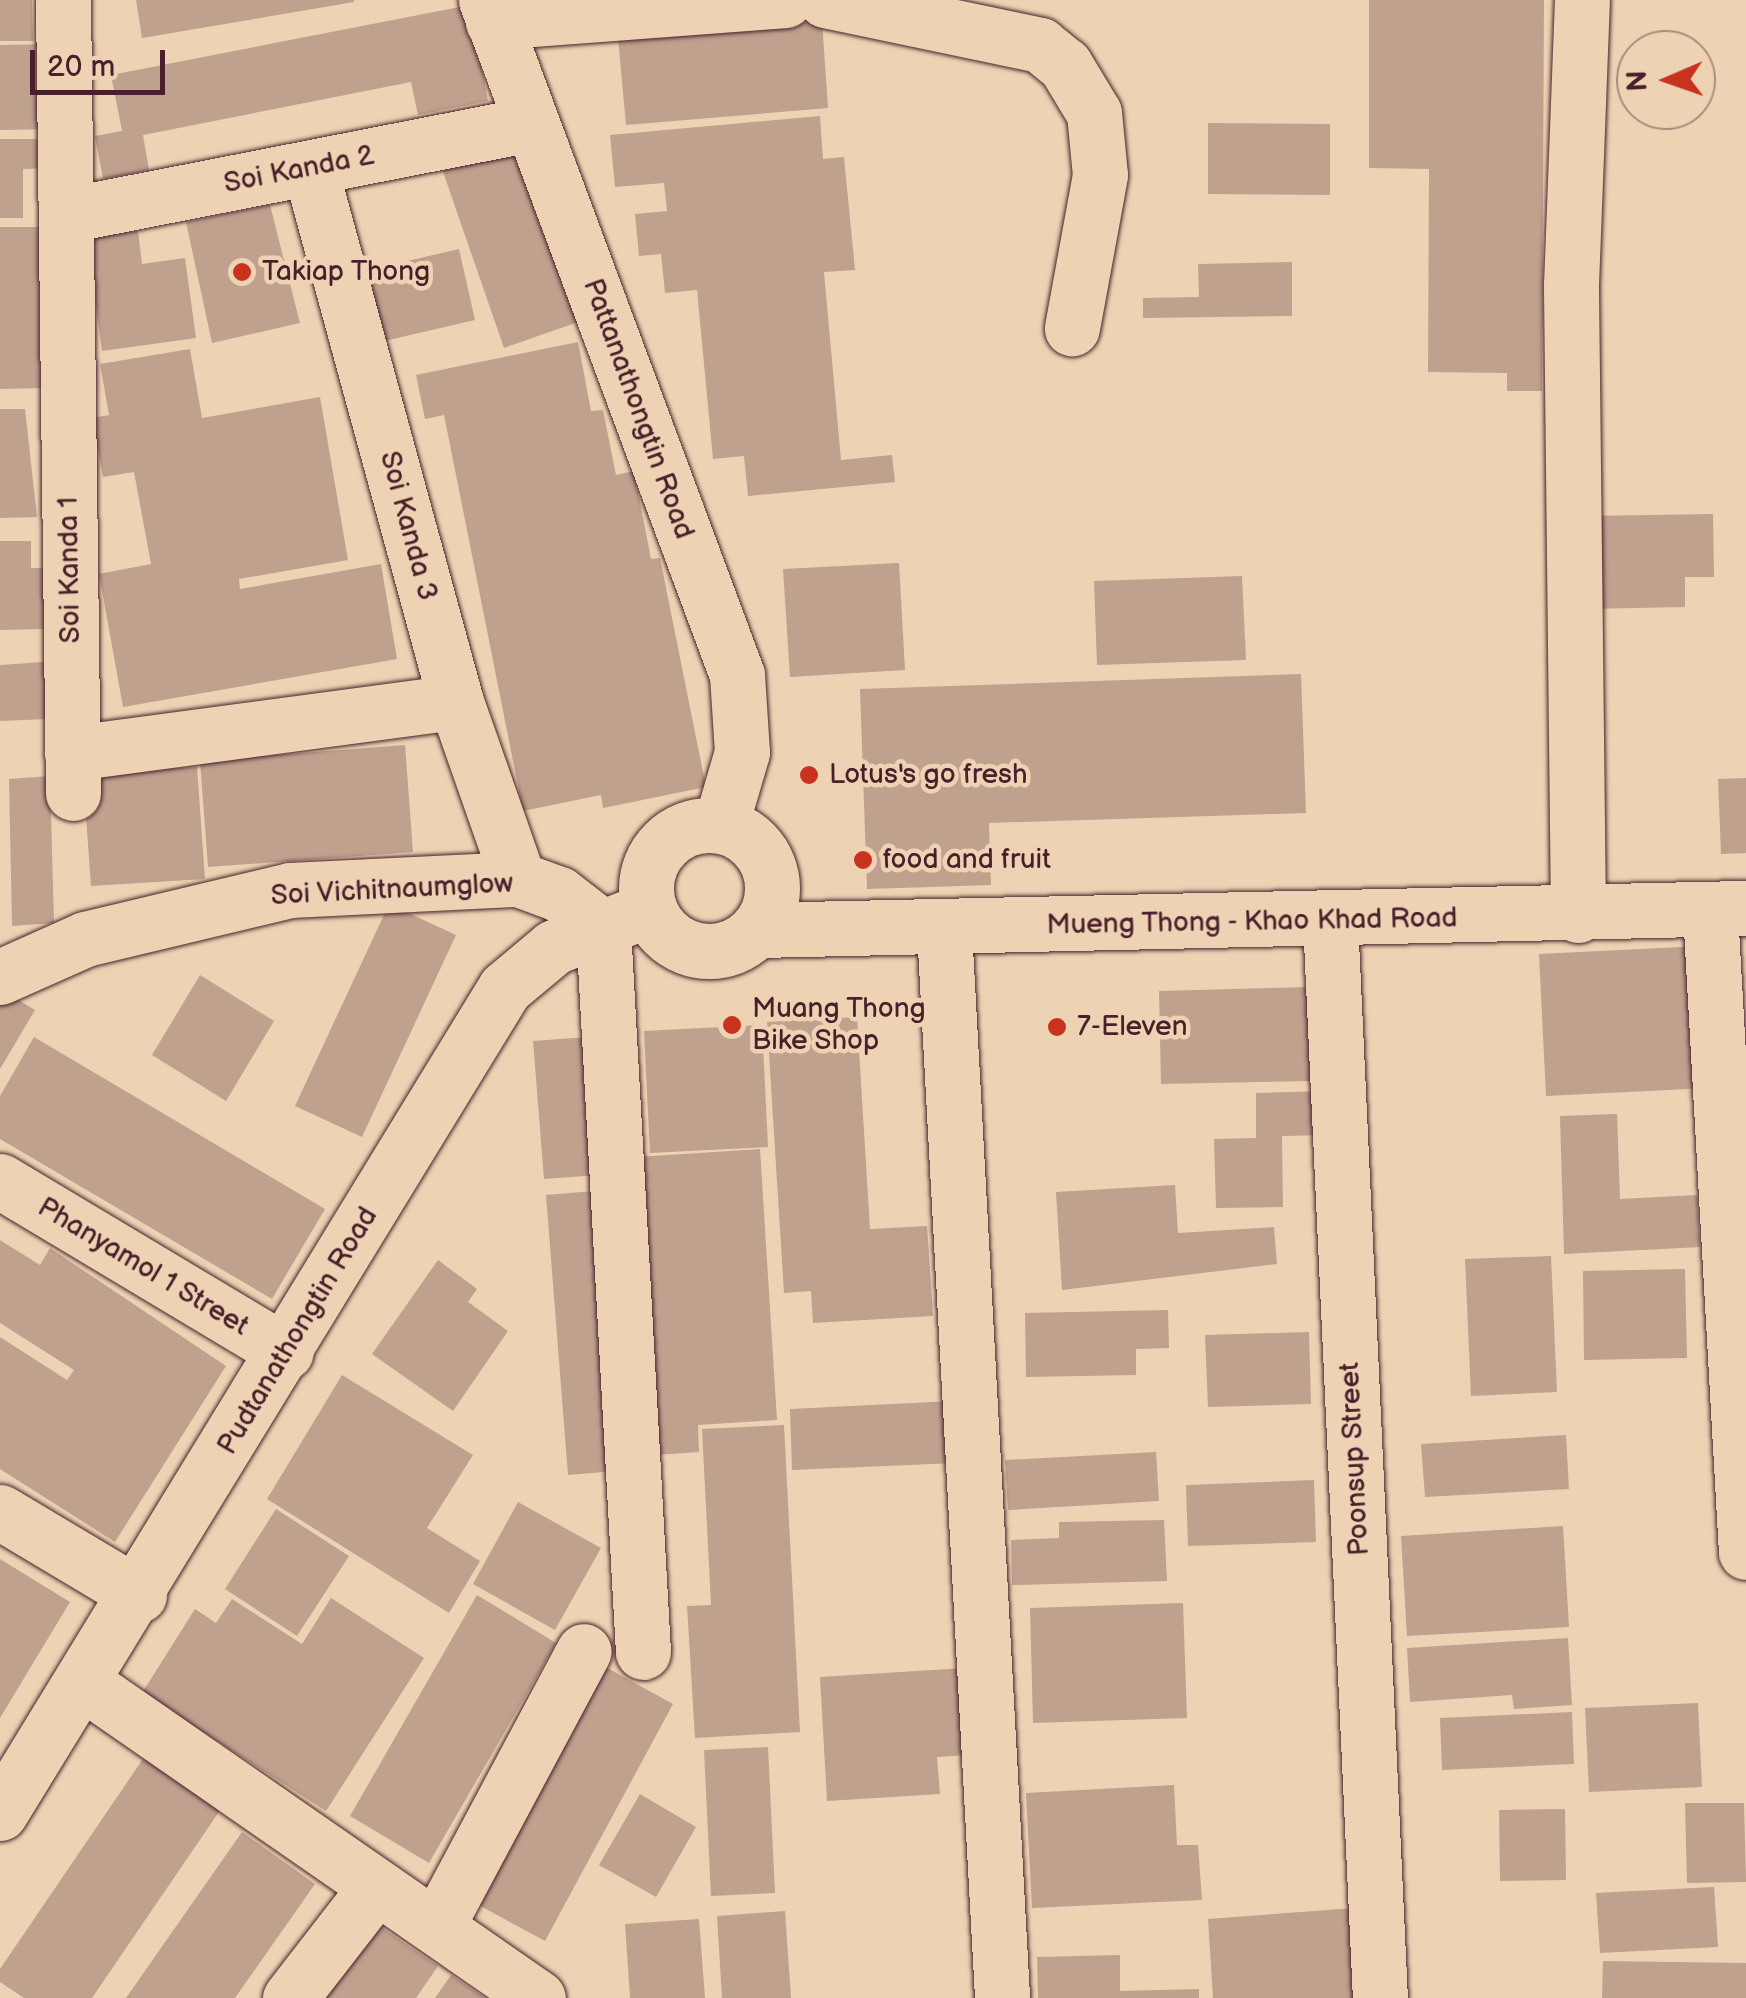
<!DOCTYPE html>
<html>
<head>
<meta charset="utf-8">
<style>
  body { margin:0 }
  #map { position:relative; width:1746px; height:1998px; overflow:hidden; background:#edd3b4; font-family:"Balsamiq Sans",sans-serif }
  div>[style] { position:absolute }
  [style*='--x'] { left:calc(var(--x)*1px); top:calc(var(--y)*1px); width:calc(var(--w)*1px); rotate:calc(var(--a)*1deg) }
  .building>* { inset:0; background:#bfa18e }
  .roads { filter:drop-shadow(0 0 2px #4a1f2b) drop-shadow(0 0 2px #4a1f2b) }
  .minor>* { height:55px; margin:-27.5px; padding:0 27.5px; transform-origin:27.5px; border-radius:27.5px; background:#edd3b4 }
  .minor>.ring { margin:-27.5px; padding:0; box-sizing:content-box; background:none; border:55px solid #edd3b4; border-radius:50% }
  .dots>* { width:28px; height:28px; translate:-50% -50%; box-sizing:border-box; border:5px solid #edd3b4; border-radius:50% }
  span { translate:-50% -50%; white-space:nowrap; text-align:center; line-height:1.15; -webkit-text-stroke:9px #edd3b4; paint-order:stroke }
  .street-label { font-size:28px; color:#4a1f2b }
  .poi-label { font-size:28px; color:#4a1f2b }
  .left { translate:0 -50%; text-align:left }
  .north { position:absolute; left:1616px; top:30px; width:100px; height:100px; box-sizing:border-box; background:#edd3b4; border:2px solid #ac8b7d; border-radius:50%; rotate:268deg; font-size:28px; font-weight:700; line-height:40px; text-align:center; color:#4a1f2b }
  .north::after { content:''; display:block; margin:auto; width:35px; height:45px; background:#c8321e; clip-path:polygon(50% 0,100% 100%,50% 72%,0 100%) }
  .scale { position:absolute; left:30px; top:50px; width:135px; height:45px; box-sizing:border-box; border:5px solid #4a1f2b; border-top:0; padding-left:12px; font-size:30px; line-height:35px; white-space:nowrap; color:#4a1f2b; -webkit-text-stroke:8px #edd3b4; paint-order:stroke }
</style>
</head>
<body>
<div id="map">
  <div class="building">
    <i style="clip-path:polygon(0 0,32px 0,33px 41px,0 41px)"></i>
    <i style="clip-path:polygon(136px 0,354px 0,354px 2px,142px 38px)"></i>
    <i style="clip-path:polygon(1369px 0,1544px 0,1542px 391px,1507px 391px,1507px 373px,1428px 372px,1429px 169px,1369px 168px)"></i>
    <i style="clip-path:polygon(470px 5px,488px 101px,418px 115px,411px 82px,143px 135px,149px 170px,103px 179px,95px 136px,122px 131px,111px 75px)"></i>
    <i style="clip-path:polygon(822px 21px,828px 108px,626px 125px,618px 38px)"></i>
    <i style="clip-path:polygon(54px 44px,55px 129px,0 130px,0 45px)"></i>
    <i style="clip-path:polygon(820px 116px,823px 159px,844px 157px,855px 270px,824px 272px,841px 460px,892px 455px,895px 482px,748px 496px,744px 456px,713px 459px,697px 290px,665px 293px,661px 254px,639px 256px,635px 214px,667px 211px,664px 183px,615px 187px,610px 135px)"></i>
    <i style="clip-path:polygon(1208px 123px,1330px 124px,1330px 195px,1208px 194px)"></i>
    <i style="clip-path:polygon(0 139px,56px 139px,56px 168px,23px 169px,23px 218px,0 218px)"></i>
    <i style="clip-path:polygon(519px 142px,581px 321px,504px 348px,442px 169px)"></i>
    <i style="clip-path:polygon(270px 205px,300px 323px,212px 343px,186px 222px)"></i>
    <i style="clip-path:polygon(0 227px,44px 227px,45px 388px,0 389px)"></i>
    <i style="clip-path:polygon(138px 231px,142px 264px,185px 258px,196px 338px,102px 351px,87px 238px)"></i>
    <i style="clip-path:polygon(459px 249px,475px 320px,380px 342px,364px 271px)"></i>
    <i style="clip-path:polygon(1292px 262px,1292px 316px,1143px 318px,1143px 298px,1199px 297px,1198px 264px)"></i>
    <i style="clip-path:polygon(578px 342px,591px 411px,603px 410px,616px 475px,634px 471px,651px 559px,660px 558px,706px 787px,603px 808px,601px 795px,523px 811px,444px 415px,425px 419px,416px 375px)"></i>
    <i style="clip-path:polygon(190px 349px,202px 418px,320px 397px,348px 560px,239px 579px,240px 589px,381px 564px,397px 659px,123px 707px,99px 574px,151px 564px,134px 472px,103px 477px,92px 418px,109px 415px,100px 364px)"></i>
    <i style="clip-path:polygon(0 409px,25px 409px,37px 517px,0 518px)"></i>
    <i style="clip-path:polygon(1713px 514px,1714px 577px,1685px 577px,1685px 607px,1586px 609px,1585px 516px)"></i>
    <i style="clip-path:polygon(0 541px,31px 541px,31px 568px,46px 568px,46px 629px,0 630px)"></i>
    <i style="clip-path:polygon(899px 563px,905px 670px,790px 677px,783px 569px)"></i>
    <i style="clip-path:polygon(1242px 576px,1246px 660px,1097px 665px,1094px 581px)"></i>
    <i style="clip-path:polygon(44px 662px,47px 719px,0 721px,0 665px)"></i>
    <i style="clip-path:polygon(1301px 674px,1306px 813px,989px 823px,991px 885px,867px 889px,860px 689px)"></i>
    <i style="clip-path:polygon(405px 745px,413px 852px,208px 867px,200px 761px)"></i>
    <i style="clip-path:polygon(197px 767px,205px 879px,91px 886px,83px 774px)"></i>
    <i style="clip-path:polygon(50px 776px,54px 923px,12px 926px,9px 779px)"></i>
    <i style="clip-path:polygon(1746px 778px,1746px 853px,1721px 854px,1718px 779px)"></i>
    <i style="clip-path:polygon(389px 904px,456px 935px,362px 1137px,295px 1106px)"></i>
    <i style="clip-path:polygon(1702px 946px,1709px 1088px,1546px 1096px,1539px 954px)"></i>
    <i style="clip-path:polygon(200px 975px,274px 1021px,226px 1101px,152px 1055px)"></i>
    <i style="clip-path:polygon(1310px 987px,1312px 1081px,1161px 1084px,1159px 991px)"></i>
    <i style="clip-path:polygon(0 989px,35px 1010px,0 1069px)"></i>
    <i style="clip-path:polygon(857px 1017px,870px 1229px,927px 1226px,933px 1316px,813px 1323px,811px 1291px,784px 1293px,767px 1022px)"></i>
    <i style="clip-path:polygon(762px 1025px,768px 1147px,650px 1153px,644px 1031px)"></i>
    <i style="clip-path:polygon(34px 1037px,325px 1209px,272px 1299px,0 1139px,0 1096px)"></i>
    <i style="clip-path:polygon(588px 1037px,599px 1175px,544px 1179px,533px 1041px)"></i>
    <i style="clip-path:polygon(1329px 1091px,1330px 1135px,1282px 1136px,1283px 1207px,1216px 1208px,1214px 1139px,1256px 1138px,1256px 1093px)"></i>
    <i style="clip-path:polygon(1617px 1114px,1620px 1199px,1697px 1195px,1700px 1247px,1564px 1254px,1560px 1116px)"></i>
    <i style="clip-path:polygon(760px 1149px,777px 1420px,698px 1425px,699px 1452px,656px 1455px,637px 1157px)"></i>
    <i style="clip-path:polygon(1175px 1185px,1178px 1233px,1274px 1227px,1277px 1264px,1062px 1290px,1056px 1192px)"></i>
    <i style="clip-path:polygon(594px 1191px,616px 1471px,568px 1475px,546px 1195px)"></i>
    <i style="clip-path:polygon(0 1240px,40px 1265px,50px 1248px,226px 1366px,115px 1542px,0 1469px,0 1337px,67px 1380px,74px 1370px,0 1323px)"></i>
    <i style="clip-path:polygon(1551px 1256px,1557px 1392px,1471px 1396px,1465px 1259px)"></i>
    <i style="clip-path:polygon(438px 1260px,477px 1289px,468px 1302px,508px 1331px,453px 1411px,372px 1354px)"></i>
    <i style="clip-path:polygon(1685px 1269px,1687px 1358px,1584px 1360px,1583px 1271px)"></i>
    <i style="clip-path:polygon(1168px 1310px,1169px 1348px,1136px 1349px,1136px 1375px,1026px 1377px,1025px 1313px)"></i>
    <i style="clip-path:polygon(1309px 1332px,1311px 1404px,1208px 1407px,1205px 1335px)"></i>
    <i style="clip-path:polygon(342px 1375px,473px 1455px,427px 1528px,480px 1561px,449px 1613px,267px 1499px)"></i>
    <i style="clip-path:polygon(953px 1401px,956px 1463px,792px 1470px,790px 1409px)"></i>
    <i style="clip-path:polygon(784px 1425px,800px 1732px,695px 1738px,687px 1606px,711px 1605px,702px 1429px)"></i>
    <i style="clip-path:polygon(1566px 1435px,1569px 1489px,1425px 1497px,1421px 1444px)"></i>
    <i style="clip-path:polygon(1156px 1452px,1159px 1501px,1008px 1510px,1005px 1460px)"></i>
    <i style="clip-path:polygon(1314px 1480px,1316px 1542px,1188px 1546px,1186px 1485px)"></i>
    <i style="clip-path:polygon(518px 1502px,601px 1548px,555px 1630px,473px 1584px)"></i>
    <i style="clip-path:polygon(276px 1509px,349px 1556px,297px 1636px,225px 1589px)"></i>
    <i style="clip-path:polygon(1164px 1520px,1167px 1581px,1012px 1585px,1011px 1540px,1059px 1538px,1059px 1522px)"></i>
    <i style="clip-path:polygon(1563px 1526px,1569px 1627px,1407px 1636px,1401px 1536px)"></i>
    <i style="clip-path:polygon(0 1559px,70px 1602px,0 1718px)"></i>
    <i style="clip-path:polygon(477px 1595px,556px 1643px,429px 1863px,350px 1816px)"></i>
    <i style="clip-path:polygon(331px 1598px,424px 1658px,326px 1811px,142px 1693px,195px 1609px,216px 1623px,232px 1599px,302px 1644px)"></i>
    <i style="clip-path:polygon(1183px 1603px,1187px 1718px,1033px 1723px,1030px 1608px)"></i>
    <i style="clip-path:polygon(1568px 1638px,1572px 1705px,1514px 1709px,1512px 1695px,1410px 1702px,1407px 1648px)"></i>
    <i style="clip-path:polygon(602px 1665px,673px 1704px,545px 1941px,473px 1902px)"></i>
    <i style="clip-path:polygon(965px 1668px,970px 1755px,937px 1757px,940px 1794px,827px 1801px,820px 1677px)"></i>
    <i style="clip-path:polygon(1698px 1703px,1702px 1787px,1589px 1792px,1585px 1708px)"></i>
    <i style="clip-path:polygon(1572px 1712px,1574px 1764px,1442px 1770px,1440px 1718px)"></i>
    <i style="clip-path:polygon(768px 1747px,775px 1893px,711px 1896px,704px 1750px)"></i>
    <i style="clip-path:polygon(149px 1750px,225px 1803px,92px 1998px,24px 1998px,0 1982px,0 1969px)"></i>
    <i style="clip-path:polygon(1174px 1785px,1177px 1845px,1198px 1845px,1202px 1900px,1032px 1908px,1026px 1793px)"></i>
    <i style="clip-path:polygon(640px 1794px,696px 1827px,656px 1897px,599px 1865px)"></i>
    <i style="clip-path:polygon(1685px 1803px,1744px 1803px,1746px 1882px,1687px 1883px)"></i>
    <i style="clip-path:polygon(1565px 1809px,1566px 1880px,1500px 1881px,1499px 1810px)"></i>
    <i style="clip-path:polygon(242px 1832px,315px 1884px,235px 1998px,126px 1998px)"></i>
    <i style="clip-path:polygon(1714px 1887px,1718px 1947px,1600px 1953px,1596px 1893px)"></i>
    <i style="clip-path:polygon(1368px 1907px,1374px 1998px,1213px 1998px,1208px 1919px)"></i>
    <i style="clip-path:polygon(785px 1911px,791px 1998px,722px 1998px,717px 1916px)"></i>
    <i style="clip-path:polygon(369px 1919px,438px 1966px,416px 1998px,314px 1998px)"></i>
    <i style="clip-path:polygon(699px 1919px,705px 1998px,630px 1998px,625px 1924px)"></i>
    <i style="clip-path:polygon(1120px 1955px,1120px 1991px,1199px 1989px,1199px 1998px,1038px 1998px,1037px 1957px)"></i>
    <i style="clip-path:polygon(1603px 1961px,1746px 1963px,1746px 1998px,1602px 1998px)"></i>
    <i style="clip-path:polygon(451px 1975px,485px 1998px,435px 1998px)"></i>
  </div>
  <div class="roads">
    <div class="minor">
      <i style="--x:63;--y:0;--w:793;--a:89.28"></i>
      <i style="--x:486;--y:0;--w:720;--a:69.6"></i>
      <i style="--x:737;--y:675;--w:77;--a:86.3"></i>
      <i style="--x:742;--y:752;--w:75;--a:106.3"></i>
      <i style="--x:825;--y:0;--w:220;--a:11.8"></i>
      <i style="--x:1040;--y:45;--w:32;--a:39"></i>
      <i style="--x:1065;--y:65;--w:56;--a:58.9"></i>
      <i style="--x:1094;--y:113;--w:62;--a:84.5"></i>
      <i style="--x:1100;--y:175;--w:156;--a:100.4"></i>
      <i style="--x:493;--y:22;--w:293;--a:-4.3"></i>
      <i style="--x:310;--y:168;--w:554;--a:74.71"></i>
      <i style="--x:456;--y:702;--w:188;--a:70.7"></i>
      <i style="--x:67;--y:215;--w:473;--a:-11.1"></i>
      <i style="--x:72;--y:753;--w:387;--a:-7.6"></i>
      <i class="ring" style="left:646px;top:825px;width:71px;height:71px"></i>
      <i style="--x:1710;--y:911;--w:642;--a:86.79"></i>
      <i style="--x:1578;--y:915;--w:630;--a:-90.64"></i>
      <i style="--x:1571;--y:285;--w:285;--a:-87.8"></i>
      <i style="--x:1330;--y:919;--w:1080;--a:87.35"></i>
      <i style="--x:944;--y:929;--w:1071;--a:86.89"></i>
      <i style="--x:758;--y:930;--w:988;--a:-1.28"></i>
      <i style="--x:0;--y:977;--w:93;--a:-24.1"></i>
      <i style="--x:85;--y:939;--w:211;--a:-13.4"></i>
      <i style="--x:290;--y:890;--w:228;--a:-2.8"></i>
      <i style="--x:518;--y:879;--w:44;--a:20.1"></i>
      <i style="--x:559;--y:894;--w:56;--a:37.7"></i>
      <i style="--x:603;--y:928;--w:725;--a:86.84"></i>
      <i style="--x:0;--y:1181;--w:333;--a:30.9"></i>
      <i style="--x:0;--y:1512;--w:162;--a:30.8"></i>
      <i style="--x:85;--y:1684;--w:551;--a:34.73"></i>
      <i style="--x:0;--y:1813;--w:967;--a:-58.53"></i>
      <i style="--x:505;--y:988;--w:64;--a:-39.9"></i>
      <i style="--x:554;--y:947;--w:102;--a:-21.8"></i>
      <i style="--x:439;--y:1922;--w:307;--a:-61.9"></i>
      <i style="--x:290;--y:1998;--w:140;--a:-52.2"></i>
    </div>
  </div>
  <div class="dots">
    <i style="left:242px;top:272px;background:#c8321e"></i>
    <i style="left:809px;top:775px;background:#c8321e"></i>
    <i style="left:863px;top:860px;background:#c8321e"></i>
    <i style="left:732px;top:1025px;background:#c8321e"></i>
    <i style="left:1057px;top:1027px;background:#c8321e"></i>
  </div>
  <div class="street-label">
    <span style="left:299px;top:170px;rotate:-11deg">Soi Kanda 2</span>
    <span style="left:638px;top:409px;rotate:70deg">Pattanathongtin Road</span>
    <span style="left:408px;top:526px;rotate:75deg">Soi Kanda 3</span>
    <span style="left:70px;top:570px;rotate:-91deg">Soi Kanda 1</span>
    <span style="left:392px;top:890px;rotate:-3deg">Soi Vichitnaumglow</span>
    <span style="left:1252px;top:922px;rotate:-1deg">Mueng Thong - Khao Khad Road</span>
    <span style="left:143px;top:1267px;rotate:31deg">Phanyamol 1 Street</span>
    <span style="left:298px;top:1331px;rotate:-59deg">Pudtanathongtin Road</span>
    <span style="left:1355px;top:1459px;rotate:-93deg">Poonsup Street</span>
  </div>
  <div class="poi-label">
    <span class="left" style="left:262px;top:272px">Takiap Thong</span>
    <span class="left" style="left:829px;top:775px">Lotus's go fresh</span>
    <span class="left" style="left:883px;top:860px">food and fruit</span>
    <span class="left" style="left:752px;top:1025px">Muang Thong<br>Bike Shop</span>
    <span class="left" style="left:1077px;top:1027px">7-Eleven</span>
  </div>
  <div class="north">N</div>
  <div class="scale">20 m</div>
</div>
</body>
</html>
